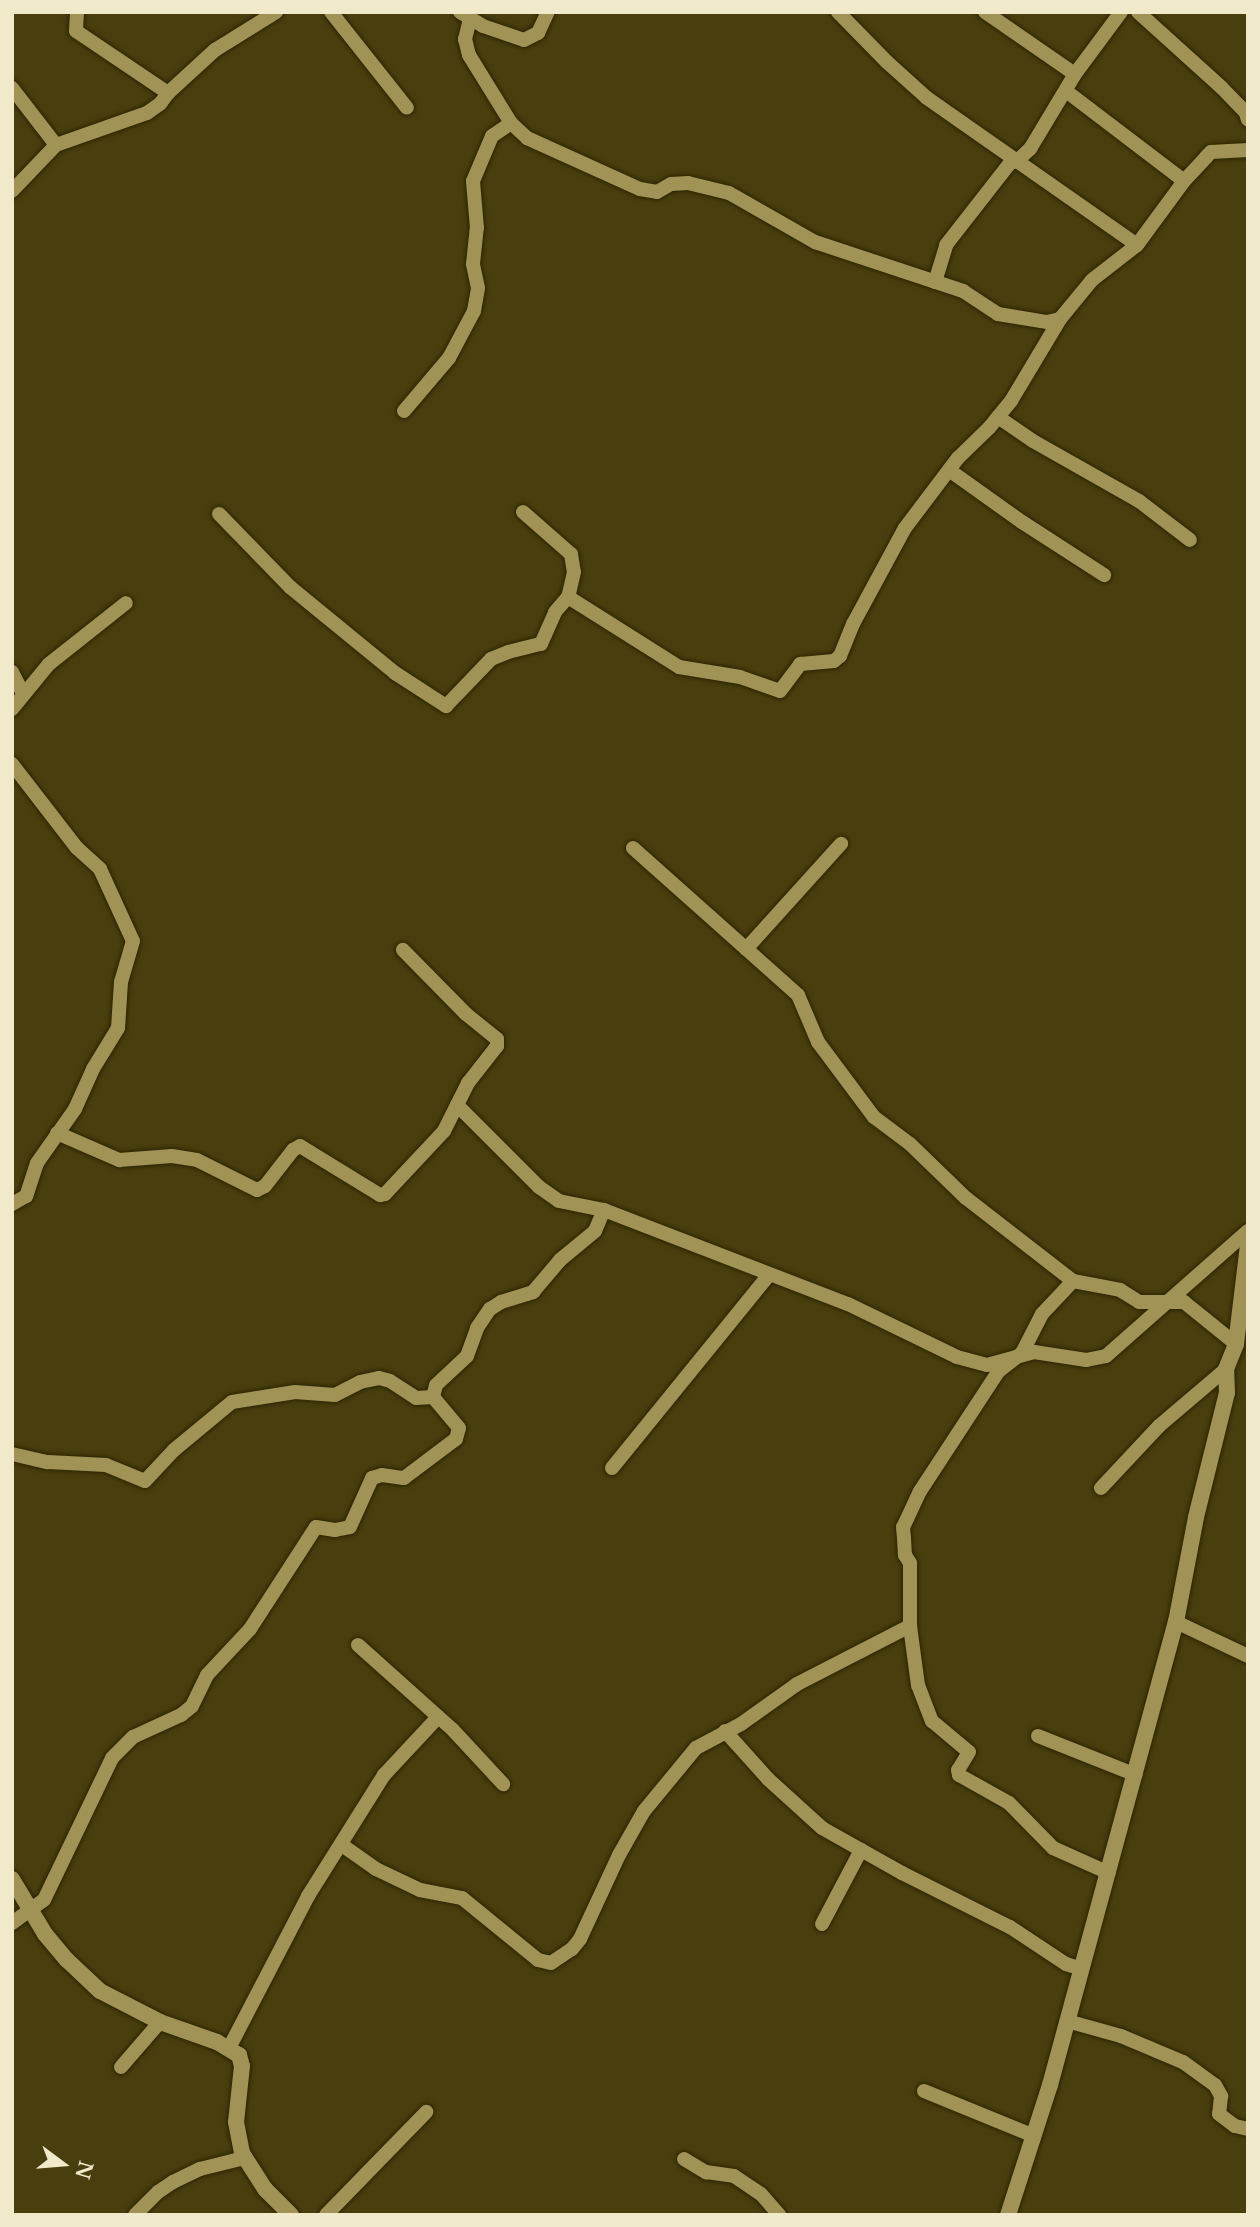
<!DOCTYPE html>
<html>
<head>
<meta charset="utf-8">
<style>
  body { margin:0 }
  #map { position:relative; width:1260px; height:2227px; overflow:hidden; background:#493f0e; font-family:"Libre Baskerville",serif }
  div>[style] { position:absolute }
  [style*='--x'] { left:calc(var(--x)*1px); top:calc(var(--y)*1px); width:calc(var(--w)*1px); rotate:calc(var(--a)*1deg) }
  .roads { filter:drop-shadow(0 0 2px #2d2504) drop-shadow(0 0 2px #2d2504) }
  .minor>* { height:14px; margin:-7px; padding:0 7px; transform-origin:7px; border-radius:7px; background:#a19356 }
  .tertiary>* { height:16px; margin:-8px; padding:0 8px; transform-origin:8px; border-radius:8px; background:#a19356 }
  span { translate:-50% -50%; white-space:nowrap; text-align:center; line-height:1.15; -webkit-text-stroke:5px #493f0e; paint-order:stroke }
  .frame { position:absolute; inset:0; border:14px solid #f0e9ca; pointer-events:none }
  .north { position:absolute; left:28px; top:2129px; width:70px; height:70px; -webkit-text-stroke:5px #493f0e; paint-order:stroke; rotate:106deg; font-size:19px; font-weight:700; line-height:28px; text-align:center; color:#f0e9ca }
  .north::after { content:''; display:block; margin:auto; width:24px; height:32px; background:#f0e9ca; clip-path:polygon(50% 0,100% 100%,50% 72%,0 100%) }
</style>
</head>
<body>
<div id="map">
  <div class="roads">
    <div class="minor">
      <i style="--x:77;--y:12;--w:19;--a:93"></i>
      <i style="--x:76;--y:31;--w:111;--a:34"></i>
      <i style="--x:331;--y:12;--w:122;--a:51.6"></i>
      <i style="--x:460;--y:12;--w:27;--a:31"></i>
      <i style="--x:483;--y:26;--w:43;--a:18.9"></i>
      <i style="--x:524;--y:40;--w:16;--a:-27"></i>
      <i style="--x:538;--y:33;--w:23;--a:-65"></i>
      <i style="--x:838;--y:12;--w:70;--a:45.6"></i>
      <i style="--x:887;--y:62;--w:54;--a:42"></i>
      <i style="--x:927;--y:98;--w:256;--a:35"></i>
      <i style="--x:985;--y:12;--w:109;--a:34.6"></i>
      <i style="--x:1138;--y:12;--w:113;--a:42.1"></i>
      <i style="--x:1222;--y:88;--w:35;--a:46"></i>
      <i style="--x:1246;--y:113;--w:7;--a:74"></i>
      <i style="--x:470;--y:19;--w:21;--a:104"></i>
      <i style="--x:465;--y:39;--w:16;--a:76"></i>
      <i style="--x:469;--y:55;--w:80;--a:58.3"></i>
      <i style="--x:511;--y:123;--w:22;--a:43"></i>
      <i style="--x:527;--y:138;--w:124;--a:24.3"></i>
      <i style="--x:640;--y:189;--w:17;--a:10"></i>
      <i style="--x:657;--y:192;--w:16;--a:-30"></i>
      <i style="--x:671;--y:184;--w:17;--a:-3"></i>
      <i style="--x:688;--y:183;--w:42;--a:13.7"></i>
      <i style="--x:729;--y:193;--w:99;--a:29.7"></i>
      <i style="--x:815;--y:242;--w:156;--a:18.3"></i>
      <i style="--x:963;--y:291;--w:42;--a:33.3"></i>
      <i style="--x:998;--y:314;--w:50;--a:9.3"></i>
      <i style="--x:1047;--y:322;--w:13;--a:-13"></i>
      <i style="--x:12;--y:88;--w:72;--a:52.3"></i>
      <i style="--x:1066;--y:91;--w:148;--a:37.3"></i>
      <i style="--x:12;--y:191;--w:64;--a:-46.3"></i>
      <i style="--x:56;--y:145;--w:96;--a:-19.4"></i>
      <i style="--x:147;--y:113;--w:16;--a:-35"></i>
      <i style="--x:160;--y:104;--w:14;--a:-54"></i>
      <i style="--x:168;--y:93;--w:64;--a:-42.5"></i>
      <i style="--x:215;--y:50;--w:72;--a:-31.9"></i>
      <i style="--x:935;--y:282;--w:39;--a:-73"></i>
      <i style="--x:946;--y:245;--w:104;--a:-52"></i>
      <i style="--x:1010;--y:163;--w:7;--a:-16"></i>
      <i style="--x:1017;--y:161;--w:18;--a:-43"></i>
      <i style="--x:1030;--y:149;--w:87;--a:-59"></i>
      <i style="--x:1075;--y:74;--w:77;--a:-53.4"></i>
      <i style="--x:404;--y:411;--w:70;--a:-49.7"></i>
      <i style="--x:449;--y:358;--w:53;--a:-62"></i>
      <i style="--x:474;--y:311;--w:23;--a:-80"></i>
      <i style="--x:478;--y:288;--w:25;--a:-102"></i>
      <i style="--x:473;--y:264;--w:36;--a:-84"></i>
      <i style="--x:477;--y:228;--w:47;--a:-94.9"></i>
      <i style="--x:473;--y:181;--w:49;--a:-67.1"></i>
      <i style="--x:492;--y:136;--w:23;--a:-34"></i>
      <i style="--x:998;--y:417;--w:42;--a:34.4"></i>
      <i style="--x:1033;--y:441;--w:122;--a:29.5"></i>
      <i style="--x:1139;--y:501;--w:64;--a:37.4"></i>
      <i style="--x:949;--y:470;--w:90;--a:35.5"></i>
      <i style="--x:1022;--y:522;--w:98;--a:32.9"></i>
      <i style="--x:523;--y:512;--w:64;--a:41.2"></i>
      <i style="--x:571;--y:554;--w:18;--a:81"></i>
      <i style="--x:574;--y:572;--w:26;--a:103"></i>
      <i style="--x:568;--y:597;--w:131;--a:32.2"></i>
      <i style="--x:679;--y:667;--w:62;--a:9.3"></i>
      <i style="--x:740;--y:677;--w:42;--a:19.3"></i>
      <i style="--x:780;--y:691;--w:34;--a:-53"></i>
      <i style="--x:800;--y:664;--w:34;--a:-5"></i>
      <i style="--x:834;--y:661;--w:8;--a:-40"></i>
      <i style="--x:840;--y:656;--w:35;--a:-68"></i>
      <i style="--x:853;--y:624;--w:109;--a:-61.6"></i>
      <i style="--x:905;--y:528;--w:88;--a:-52.9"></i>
      <i style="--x:958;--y:458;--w:43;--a:-44.1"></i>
      <i style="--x:989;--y:428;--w:35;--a:-51"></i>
      <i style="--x:1011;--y:401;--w:96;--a:-59.1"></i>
      <i style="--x:1060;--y:319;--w:50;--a:-50.6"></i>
      <i style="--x:1092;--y:280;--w:57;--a:-37.9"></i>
      <i style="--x:1137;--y:245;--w:79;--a:-53.7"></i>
      <i style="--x:1184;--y:181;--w:33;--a:-47"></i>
      <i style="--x:1206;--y:157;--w:7;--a:-45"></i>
      <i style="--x:1211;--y:152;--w:37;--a:-3"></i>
      <i style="--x:219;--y:514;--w:102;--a:45.8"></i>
      <i style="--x:290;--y:587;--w:136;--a:39.3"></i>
      <i style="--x:395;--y:673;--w:61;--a:32.9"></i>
      <i style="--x:446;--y:706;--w:65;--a:-46.2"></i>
      <i style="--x:491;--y:659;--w:18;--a:-22"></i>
      <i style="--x:508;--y:652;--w:34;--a:-14"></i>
      <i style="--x:541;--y:644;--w:35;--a:-66"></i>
      <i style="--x:555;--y:612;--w:20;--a:-49"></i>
      <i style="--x:12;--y:672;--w:25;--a:63"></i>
      <i style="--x:12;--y:709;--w:58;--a:-50.6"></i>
      <i style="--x:49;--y:664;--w:98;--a:-38.4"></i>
      <i style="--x:12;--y:764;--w:106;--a:52.3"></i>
      <i style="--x:77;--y:848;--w:31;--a:42"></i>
      <i style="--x:100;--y:869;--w:79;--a:65.4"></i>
      <i style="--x:133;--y:941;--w:43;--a:106.3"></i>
      <i style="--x:121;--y:982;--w:46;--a:93.7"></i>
      <i style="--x:118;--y:1028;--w:48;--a:121.4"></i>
      <i style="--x:93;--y:1069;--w:44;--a:114.2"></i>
      <i style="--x:75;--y:1109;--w:66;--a:125.1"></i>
      <i style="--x:37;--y:1163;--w:35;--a:108"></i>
      <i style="--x:26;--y:1196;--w:16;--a:150"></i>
      <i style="--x:633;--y:848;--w:221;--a:41.7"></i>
      <i style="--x:798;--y:995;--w:51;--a:66.9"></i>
      <i style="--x:818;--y:1042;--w:94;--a:53.3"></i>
      <i style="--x:874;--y:1117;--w:45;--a:36.9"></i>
      <i style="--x:910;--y:1144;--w:78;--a:44"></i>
      <i style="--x:966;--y:1198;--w:135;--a:37.8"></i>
      <i style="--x:1073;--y:1281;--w:48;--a:10.8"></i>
      <i style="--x:1120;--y:1290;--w:22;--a:32"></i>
      <i style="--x:1139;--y:1302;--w:45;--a:0"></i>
      <i style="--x:1184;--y:1302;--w:67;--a:38.9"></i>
      <i style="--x:746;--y:949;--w:142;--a:-47.9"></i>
      <i style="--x:457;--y:1105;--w:116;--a:45"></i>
      <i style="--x:539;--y:1187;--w:24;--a:35"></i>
      <i style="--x:559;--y:1201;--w:46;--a:11.3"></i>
      <i style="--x:604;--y:1210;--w:261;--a:21.1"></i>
      <i style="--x:848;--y:1304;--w:121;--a:25.9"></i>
      <i style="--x:957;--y:1357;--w:31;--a:15"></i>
      <i style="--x:987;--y:1365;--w:49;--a:-15.5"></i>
      <i style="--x:1034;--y:1352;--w:53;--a:8.7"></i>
      <i style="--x:1086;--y:1360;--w:20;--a:-11"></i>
      <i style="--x:1106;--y:1356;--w:189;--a:-41.4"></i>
      <i style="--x:57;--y:1133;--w:68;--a:23.5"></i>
      <i style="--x:119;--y:1160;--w:53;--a:-4.3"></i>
      <i style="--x:172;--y:1156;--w:25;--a:9"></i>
      <i style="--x:197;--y:1160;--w:67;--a:26.6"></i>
      <i style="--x:257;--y:1190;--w:9;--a:-27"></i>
      <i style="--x:265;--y:1186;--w:46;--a:-52.1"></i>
      <i style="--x:293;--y:1150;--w:8;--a:-30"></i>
      <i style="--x:300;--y:1146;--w:94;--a:31.5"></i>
      <i style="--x:380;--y:1195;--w:5;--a:-11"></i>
      <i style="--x:385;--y:1194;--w:86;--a:-46.9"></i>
      <i style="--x:444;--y:1131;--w:54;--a:-63.4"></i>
      <i style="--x:468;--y:1083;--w:47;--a:-51.9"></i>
      <i style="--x:497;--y:1046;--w:7;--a:-90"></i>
      <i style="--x:497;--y:1039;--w:40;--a:-141"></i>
      <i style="--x:466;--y:1014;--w:90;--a:-134.5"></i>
      <i style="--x:1073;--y:1281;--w:45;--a:133.2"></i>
      <i style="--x:1042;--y:1314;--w:44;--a:117.1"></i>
      <i style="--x:1022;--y:1353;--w:31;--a:142"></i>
      <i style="--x:998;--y:1372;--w:142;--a:123.2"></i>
      <i style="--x:920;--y:1491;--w:40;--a:115"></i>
      <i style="--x:903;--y:1527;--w:11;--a:85"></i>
      <i style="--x:904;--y:1538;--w:17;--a:87"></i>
      <i style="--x:905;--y:1555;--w:9;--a:58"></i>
      <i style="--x:910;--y:1563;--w:63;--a:90"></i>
      <i style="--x:910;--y:1626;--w:60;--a:82.3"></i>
      <i style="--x:918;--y:1685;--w:39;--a:69"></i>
      <i style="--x:932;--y:1721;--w:48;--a:40"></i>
      <i style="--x:969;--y:1752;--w:21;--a:121"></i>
      <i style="--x:958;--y:1770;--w:5;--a:79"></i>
      <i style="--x:959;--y:1775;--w:57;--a:29.2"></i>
      <i style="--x:1009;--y:1803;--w:63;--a:45.6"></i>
      <i style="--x:1053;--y:1848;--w:61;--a:24.1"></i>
      <i style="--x:12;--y:1454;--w:37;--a:13"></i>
      <i style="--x:48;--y:1462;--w:58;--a:3"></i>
      <i style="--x:106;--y:1465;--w:42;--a:22.3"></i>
      <i style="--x:145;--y:1481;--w:42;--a:-46.9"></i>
      <i style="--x:174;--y:1450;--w:75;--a:-39.6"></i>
      <i style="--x:232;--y:1402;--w:64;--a:-9"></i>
      <i style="--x:295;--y:1392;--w:40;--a:4.3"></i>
      <i style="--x:335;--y:1395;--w:28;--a:-27"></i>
      <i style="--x:360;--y:1382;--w:19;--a:-12"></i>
      <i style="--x:379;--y:1378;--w:11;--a:15"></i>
      <i style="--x:390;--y:1381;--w:31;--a:33"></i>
      <i style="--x:416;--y:1398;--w:17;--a:-3"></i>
      <i style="--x:612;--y:1468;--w:249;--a:-50.9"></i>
      <i style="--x:1101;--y:1488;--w:85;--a:-46.9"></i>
      <i style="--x:1159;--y:1426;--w:88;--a:-40.4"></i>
      <i style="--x:1176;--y:1622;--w:80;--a:25.3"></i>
      <i style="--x:358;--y:1645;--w:127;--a:41.8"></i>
      <i style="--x:453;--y:1730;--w:74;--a:47.2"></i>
      <i style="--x:725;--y:1731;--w:64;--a:48.1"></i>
      <i style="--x:768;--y:1779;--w:73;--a:42.2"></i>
      <i style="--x:822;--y:1828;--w:92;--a:29.4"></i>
      <i style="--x:902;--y:1873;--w:121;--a:26.6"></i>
      <i style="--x:1010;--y:1927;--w:67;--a:33.5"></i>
      <i style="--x:1066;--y:1964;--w:16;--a:18"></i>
      <i style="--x:1038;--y:1736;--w:105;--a:21.7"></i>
      <i style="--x:342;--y:1845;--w:42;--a:35.2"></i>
      <i style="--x:376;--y:1869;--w:49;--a:25.5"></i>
      <i style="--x:420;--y:1890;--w:43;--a:10.8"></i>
      <i style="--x:462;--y:1898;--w:98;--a:39.2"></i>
      <i style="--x:538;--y:1960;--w:13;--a:13"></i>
      <i style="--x:551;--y:1963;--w:25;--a:-34"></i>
      <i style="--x:572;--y:1949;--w:13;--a:-51"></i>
      <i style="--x:580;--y:1939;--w:93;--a:-65.1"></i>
      <i style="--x:619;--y:1855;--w:51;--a:-60.4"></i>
      <i style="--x:644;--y:1811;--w:82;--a:-50.5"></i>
      <i style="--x:696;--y:1748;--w:51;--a:-28.1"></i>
      <i style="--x:741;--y:1724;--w:69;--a:-35.5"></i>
      <i style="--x:797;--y:1684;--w:127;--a:-27.2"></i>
      <i style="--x:12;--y:1923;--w:39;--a:-36"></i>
      <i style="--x:44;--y:1900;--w:157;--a:-64.4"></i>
      <i style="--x:112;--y:1758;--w:30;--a:-45"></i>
      <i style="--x:133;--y:1737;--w:53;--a:-24.6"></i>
      <i style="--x:181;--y:1715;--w:14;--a:-39"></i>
      <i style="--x:192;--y:1706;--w:34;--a:-64"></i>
      <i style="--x:207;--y:1675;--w:63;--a:-46.9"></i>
      <i style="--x:250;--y:1629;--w:121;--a:-57.1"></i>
      <i style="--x:316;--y:1527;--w:19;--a:9"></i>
      <i style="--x:335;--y:1530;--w:15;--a:-11"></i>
      <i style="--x:350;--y:1527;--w:54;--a:-65.8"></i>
      <i style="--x:372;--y:1478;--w:10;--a:-17"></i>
      <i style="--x:382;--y:1475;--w:22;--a:8"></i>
      <i style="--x:404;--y:1478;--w:65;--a:-36.9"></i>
      <i style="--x:456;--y:1439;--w:11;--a:-75"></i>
      <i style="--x:459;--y:1428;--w:40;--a:-130"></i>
      <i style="--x:433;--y:1397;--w:12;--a:-76"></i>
      <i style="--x:436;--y:1385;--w:42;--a:-43.1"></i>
      <i style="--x:467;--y:1356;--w:30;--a:-70"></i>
      <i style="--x:477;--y:1328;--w:23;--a:-56"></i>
      <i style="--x:490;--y:1309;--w:13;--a:-32"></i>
      <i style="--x:501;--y:1302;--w:34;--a:-17"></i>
      <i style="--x:533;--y:1292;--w:42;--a:-49.8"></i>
      <i style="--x:560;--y:1260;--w:45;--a:-39.6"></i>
      <i style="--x:595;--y:1231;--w:23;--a:-67"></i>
      <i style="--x:822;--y:1924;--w:84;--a:-62.2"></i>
      <i style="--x:1067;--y:2021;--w:56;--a:15.5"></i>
      <i style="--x:1121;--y:2036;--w:67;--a:22.8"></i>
      <i style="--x:1183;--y:2062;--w:39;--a:36"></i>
      <i style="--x:1215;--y:2085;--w:13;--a:61"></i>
      <i style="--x:1221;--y:2096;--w:18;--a:96"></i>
      <i style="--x:1219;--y:2114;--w:20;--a:37"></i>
      <i style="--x:1235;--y:2126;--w:13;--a:13"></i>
      <i style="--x:229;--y:2048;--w:171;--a:-62.5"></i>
      <i style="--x:308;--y:1896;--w:143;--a:-57.9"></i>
      <i style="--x:384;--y:1775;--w:79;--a:-47"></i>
      <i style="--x:121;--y:2067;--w:60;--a:-49.1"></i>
      <i style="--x:924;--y:2091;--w:119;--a:22.2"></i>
      <i style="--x:684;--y:2159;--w:26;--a:31"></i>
      <i style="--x:706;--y:2172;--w:28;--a:8"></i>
      <i style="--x:734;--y:2176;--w:32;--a:34"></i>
      <i style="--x:761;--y:2194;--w:28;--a:49"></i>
      <i style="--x:135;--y:2215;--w:33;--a:-45"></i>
      <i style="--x:158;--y:2192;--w:18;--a:-34"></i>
      <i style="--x:173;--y:2182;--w:30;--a:-26"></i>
      <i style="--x:200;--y:2169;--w:45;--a:-14"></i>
      <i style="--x:326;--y:2215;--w:144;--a:-45.8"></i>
    </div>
    <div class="tertiary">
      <i style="--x:12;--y:1879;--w:64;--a:59"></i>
      <i style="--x:45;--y:1934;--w:34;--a:50"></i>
      <i style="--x:67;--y:1960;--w:45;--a:43.2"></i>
      <i style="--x:100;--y:1991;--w:68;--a:27.3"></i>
      <i style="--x:160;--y:2022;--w:60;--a:19.3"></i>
      <i style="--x:217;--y:2042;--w:26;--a:31"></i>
      <i style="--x:239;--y:2055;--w:11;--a:75"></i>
      <i style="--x:242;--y:2066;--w:56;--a:96.1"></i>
      <i style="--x:236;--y:2122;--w:32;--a:79"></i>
      <i style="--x:242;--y:2153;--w:43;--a:57.4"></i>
      <i style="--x:265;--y:2189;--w:37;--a:45"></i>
      <i style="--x:1008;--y:2215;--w:137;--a:-72.1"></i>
      <i style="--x:1050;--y:2085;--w:480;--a:-74.8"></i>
      <i style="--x:1176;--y:1622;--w:107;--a:-79.2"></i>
      <i style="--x:1196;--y:1517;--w:128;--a:-76"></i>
      <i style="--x:1227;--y:1393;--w:24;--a:-92"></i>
      <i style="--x:1226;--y:1369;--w:27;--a:-68"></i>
      <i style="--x:1236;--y:1344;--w:100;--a:-83.1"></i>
    </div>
  </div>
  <div class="frame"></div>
  <div class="north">N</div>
</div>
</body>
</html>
